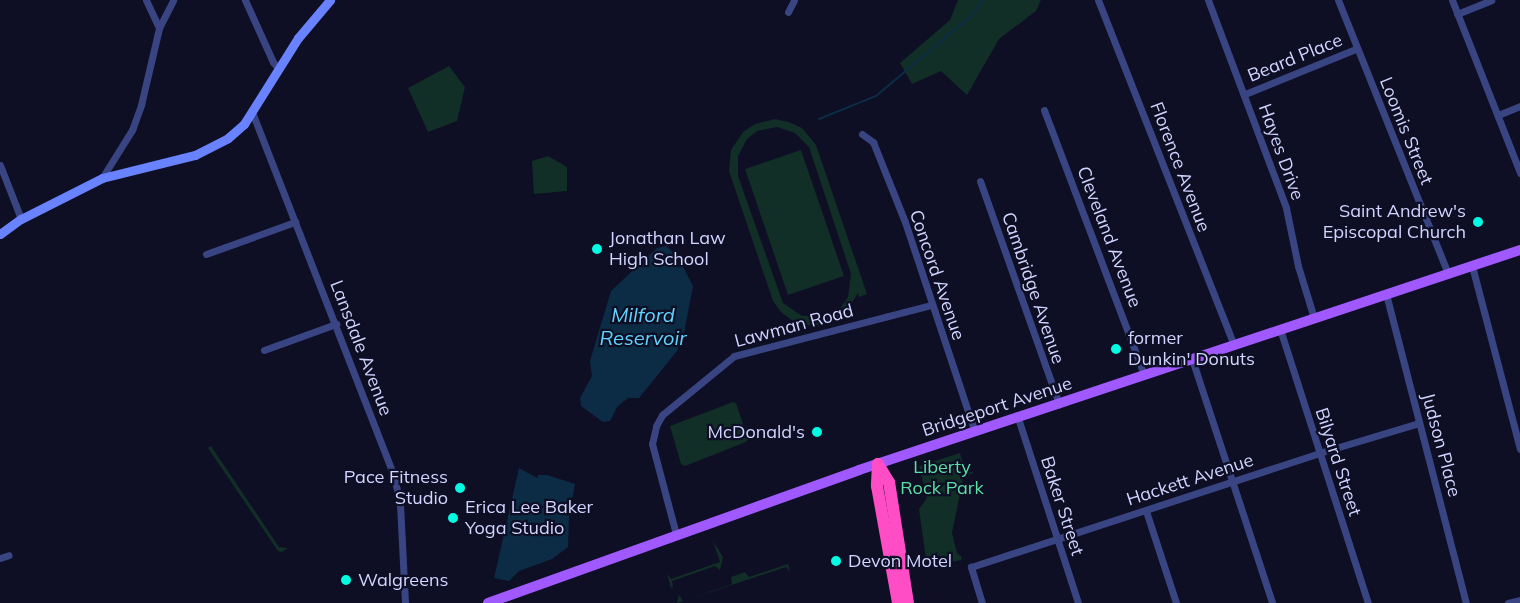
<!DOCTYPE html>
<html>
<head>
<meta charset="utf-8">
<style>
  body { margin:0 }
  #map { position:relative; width:1520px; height:603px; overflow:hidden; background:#0e0f24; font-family:Mulish,sans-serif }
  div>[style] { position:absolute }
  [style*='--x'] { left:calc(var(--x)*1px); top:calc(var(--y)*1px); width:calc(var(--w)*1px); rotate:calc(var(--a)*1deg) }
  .green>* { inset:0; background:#112e27 }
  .water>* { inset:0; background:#0c2c45 }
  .stream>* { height:2px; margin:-1px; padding:0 1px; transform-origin:1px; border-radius:1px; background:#0c2c45 }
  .minor>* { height:7px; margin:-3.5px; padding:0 3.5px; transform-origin:3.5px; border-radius:3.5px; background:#394583 }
  .secondary>* { height:9px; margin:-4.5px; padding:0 4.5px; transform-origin:4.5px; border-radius:4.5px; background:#6982ff }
  .primary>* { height:10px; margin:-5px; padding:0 5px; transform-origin:5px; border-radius:5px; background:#a059ff }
  .motorway>* { height:12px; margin:-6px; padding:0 6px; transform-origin:6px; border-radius:6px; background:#ff4dc5 }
  .dots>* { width:16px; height:16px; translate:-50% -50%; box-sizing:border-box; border:3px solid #0e0f24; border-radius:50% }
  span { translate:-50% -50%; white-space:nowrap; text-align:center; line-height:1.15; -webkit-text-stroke:4.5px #0e0f24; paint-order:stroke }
  .street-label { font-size:18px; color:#d1d5ff }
  .poi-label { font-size:18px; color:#d1d5ff }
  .right { translate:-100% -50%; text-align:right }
  .left { translate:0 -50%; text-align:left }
  .park-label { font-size:18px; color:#5ddfa5 }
  .water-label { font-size:20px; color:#60d4ff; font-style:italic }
</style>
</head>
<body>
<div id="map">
  <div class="green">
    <i style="clip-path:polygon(958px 0,1041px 0,1036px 11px,999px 39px,967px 95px,941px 71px,912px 84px,900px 63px,950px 20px)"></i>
    <i style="clip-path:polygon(449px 66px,465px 87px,457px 121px,428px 132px,408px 88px)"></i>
    <i style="clip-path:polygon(evenodd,775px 119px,789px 122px,802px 128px,816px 145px,867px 294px,859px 297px,858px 293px,846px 312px,835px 321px,821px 325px,807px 325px,793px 321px,781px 312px,773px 301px,729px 171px,731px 150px,743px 132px,755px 124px,775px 119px,777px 127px,795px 133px,809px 147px,851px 274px,848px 297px,841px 307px,826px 316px,802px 316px,783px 303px,738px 176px,738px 156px,747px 139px,757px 131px,777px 127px)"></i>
    <i style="clip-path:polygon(801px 150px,844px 276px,788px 295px,745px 169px)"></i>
    <i style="clip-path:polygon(548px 156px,567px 167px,567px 191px,534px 194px,532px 161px)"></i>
    <i style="clip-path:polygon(733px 402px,736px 403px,748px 439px,746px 442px,685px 466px,681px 464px,670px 426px)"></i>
    <i style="clip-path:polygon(211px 446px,279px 547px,288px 548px,282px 552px,278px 551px,208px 448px)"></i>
    <i style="clip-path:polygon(960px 453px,965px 471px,974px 472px,963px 479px,952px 533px,957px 553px,962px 557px,961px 560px,927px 567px,919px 509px,927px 498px,919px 466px)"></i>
    <i style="clip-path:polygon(713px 541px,723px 557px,720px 570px,715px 566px,672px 581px,673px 587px,671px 588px,667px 574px,671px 579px,720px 562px)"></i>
    <i style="clip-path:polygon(788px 564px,790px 572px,786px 567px,677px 603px,679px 595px,683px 601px,732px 584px,731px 577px,745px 572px,749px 577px)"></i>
  </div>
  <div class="water">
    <i style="clip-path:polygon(666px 246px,678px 257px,693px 286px,684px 333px,677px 351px,639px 398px,628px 398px,617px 407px,610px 421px,603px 422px,581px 406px,580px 398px,592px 376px,590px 361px,611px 291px,657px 248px)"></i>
    <i style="clip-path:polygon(519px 468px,537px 478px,538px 475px,547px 475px,575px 484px,569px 517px,568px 547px,552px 559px,519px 571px,509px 581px,494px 578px)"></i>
  </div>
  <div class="stream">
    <i style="--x:819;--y:119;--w:61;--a:-22"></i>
    <i style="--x:876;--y:96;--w:124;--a:-40.1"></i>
    <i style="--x:971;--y:16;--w:20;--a:-53"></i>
  </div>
  <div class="minor">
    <i style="--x:146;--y:0;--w:31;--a:65"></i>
    <i style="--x:245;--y:0;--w:68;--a:65.7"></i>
    <i style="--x:273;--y:62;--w:8;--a:50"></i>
    <i style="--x:1098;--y:0;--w:371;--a:68.5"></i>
    <i style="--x:1208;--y:0;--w:222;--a:69.4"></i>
    <i style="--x:1286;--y:208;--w:59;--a:78.3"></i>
    <i style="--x:1298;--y:266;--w:54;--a:72.9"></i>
    <i style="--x:1338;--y:0;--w:294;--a:68.1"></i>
    <i style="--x:1452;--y:0;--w:186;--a:68.5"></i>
    <i style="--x:788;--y:12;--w:13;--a:-63"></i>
    <i style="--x:1457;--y:14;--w:37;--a:-22"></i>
    <i style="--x:1245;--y:94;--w:120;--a:-22.1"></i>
    <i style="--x:1044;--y:110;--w:283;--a:69.3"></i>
    <i style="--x:252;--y:112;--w:391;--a:68.7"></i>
    <i style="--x:394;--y:476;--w:29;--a:78"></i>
    <i style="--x:400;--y:504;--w:99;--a:87.1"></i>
    <i style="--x:1498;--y:115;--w:24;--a:-22"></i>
    <i style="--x:862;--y:134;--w:14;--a:36"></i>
    <i style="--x:873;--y:142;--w:86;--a:68.2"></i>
    <i style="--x:905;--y:222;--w:221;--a:71.6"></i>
    <i style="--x:0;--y:165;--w:58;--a:68.7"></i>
    <i style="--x:102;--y:178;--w:57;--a:-58"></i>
    <i style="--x:132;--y:130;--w:27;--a:-70"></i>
    <i style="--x:141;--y:105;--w:79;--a:-76.8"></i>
    <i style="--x:159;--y:28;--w:31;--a:-63"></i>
    <i style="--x:980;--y:181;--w:237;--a:70.5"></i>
    <i style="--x:206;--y:254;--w:95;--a:-19.8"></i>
    <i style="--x:1472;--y:266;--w:189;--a:75.3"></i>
    <i style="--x:1386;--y:294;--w:319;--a:75.5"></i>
    <i style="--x:1280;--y:329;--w:288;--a:72.2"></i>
    <i style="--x:264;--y:350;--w:77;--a:-19.9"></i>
    <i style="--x:1192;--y:359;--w:257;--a:71.8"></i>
    <i style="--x:1018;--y:418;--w:194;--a:72"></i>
    <i style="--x:1146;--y:511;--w:97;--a:71.9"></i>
    <i style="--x:676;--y:534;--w:93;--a:-104.9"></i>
    <i style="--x:652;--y:444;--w:18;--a:-77"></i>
    <i style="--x:656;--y:426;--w:13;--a:-61"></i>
    <i style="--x:662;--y:415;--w:93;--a:-39.3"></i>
    <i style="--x:734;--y:356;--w:203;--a:-14.5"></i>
    <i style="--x:0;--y:558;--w:9;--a:-18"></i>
    <i style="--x:982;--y:603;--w:38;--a:-107"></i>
    <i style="--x:971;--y:567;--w:366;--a:-18.1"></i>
    <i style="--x:1319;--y:453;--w:104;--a:-16.7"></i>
    <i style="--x:1508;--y:603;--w:12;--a:-14"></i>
  </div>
  <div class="secondary">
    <i style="--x:0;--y:234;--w:26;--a:-36"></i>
    <i style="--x:21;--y:219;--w:91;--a:-26.8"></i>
    <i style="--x:102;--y:178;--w:96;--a:-13.9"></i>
    <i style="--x:195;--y:155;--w:37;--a:-27"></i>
    <i style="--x:228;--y:138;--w:21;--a:-41"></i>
    <i style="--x:244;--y:124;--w:102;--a:-57.9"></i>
    <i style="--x:298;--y:38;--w:50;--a:-49.9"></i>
  </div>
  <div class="primary">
    <i style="--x:488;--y:603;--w:394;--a:-19.7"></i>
    <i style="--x:859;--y:470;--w:697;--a:-18.41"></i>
  </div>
  <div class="motorway">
    <i style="--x:878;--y:464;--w:21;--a:59"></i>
    <i style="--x:889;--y:482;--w:122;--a:81.1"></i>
    <i style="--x:878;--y:464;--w:22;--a:93"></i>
    <i style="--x:877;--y:486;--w:119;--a:79.8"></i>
  </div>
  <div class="dots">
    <i style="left:1478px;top:222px;background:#01fce4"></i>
    <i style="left:597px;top:249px;background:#01fce4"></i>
    <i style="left:1116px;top:349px;background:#01fce4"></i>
    <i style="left:817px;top:432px;background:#01fce4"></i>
    <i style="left:460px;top:488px;background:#01fce4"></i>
    <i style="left:453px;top:518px;background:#01fce4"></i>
    <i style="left:836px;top:561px;background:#01fce4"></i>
    <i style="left:346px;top:580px;background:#01fce4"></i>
  </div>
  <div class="street-label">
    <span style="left:1295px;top:58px;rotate:-22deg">Beard Place</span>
    <span style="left:1406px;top:131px;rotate:68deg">Loomis Street</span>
    <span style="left:1281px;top:152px;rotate:70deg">Hayes Drive</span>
    <span style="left:1180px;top:167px;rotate:69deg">Florence Avenue</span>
    <span style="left:1109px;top:237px;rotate:69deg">Cleveland Avenue</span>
    <span style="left:937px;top:275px;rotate:71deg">Concord Avenue</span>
    <span style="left:1033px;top:288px;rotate:71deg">Cambridge Avenue</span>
    <span style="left:794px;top:326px;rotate:-15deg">Lawman Road</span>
    <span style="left:361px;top:348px;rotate:69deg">Lansdale Avenue</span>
    <span style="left:997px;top:407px;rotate:-18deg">Bridgeport Avenue</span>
    <span style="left:1441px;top:445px;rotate:75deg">Judson Place</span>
    <span style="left:1338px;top:462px;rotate:72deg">Bilyard Street</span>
    <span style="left:1190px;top:480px;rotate:-18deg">Hackett Avenue</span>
    <span style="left:1062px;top:506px;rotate:72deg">Baker Street</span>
  </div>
  <div class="poi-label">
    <span class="right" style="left:1466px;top:222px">Saint Andrew's<br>Episcopal Church</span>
    <span class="left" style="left:609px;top:249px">Jonathan Law<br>High School</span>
    <span class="left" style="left:1128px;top:349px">former<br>Dunkin' Donuts</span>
    <span class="right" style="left:805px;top:432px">McDonald's</span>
    <span class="right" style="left:448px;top:488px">Pace Fitness<br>Studio</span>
    <span class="left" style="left:465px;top:518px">Erica Lee Baker<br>Yoga Studio</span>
    <span class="left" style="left:848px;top:561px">Devon Motel</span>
    <span class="left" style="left:358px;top:580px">Walgreens</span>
  </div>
  <div class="park-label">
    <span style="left:942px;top:478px">Liberty<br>Rock Park</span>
  </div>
  <div class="water-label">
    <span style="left:643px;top:326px">Milford<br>Reservoir</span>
  </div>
</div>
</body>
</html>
